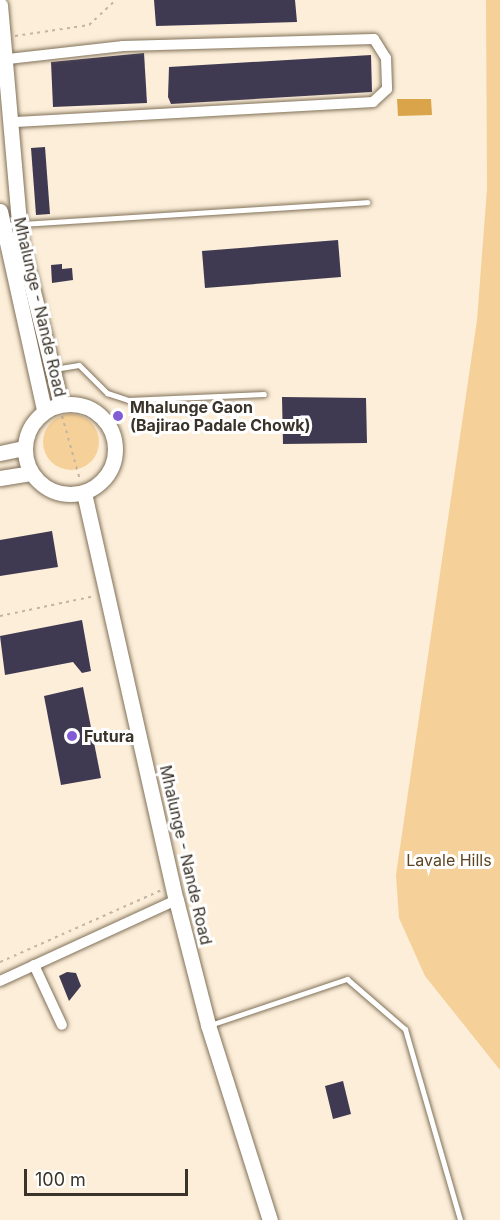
<!DOCTYPE html>
<html>
<head>
<meta charset="utf-8">
<style>
  body { margin:0 }
  #map { position:relative; width:500px; height:1220px; overflow:hidden; background:#fceed9; font-family:Inter,sans-serif }
  div>[style] { position:absolute }
  [style*='--x'] { left:calc(var(--x)*1px); top:calc(var(--y)*1px); width:calc(var(--w)*1px); rotate:calc(var(--a)*1deg) }
  .green>* { inset:0; background:#f5d098 }
  .round { border-radius:50% }
  .water>* { inset:0; background:#daa44a }
  .building>* { inset:0; background:#3f3a52 }
  .path>* { height:2px; margin-top:-1px; transform-origin:0; background:repeating-linear-gradient(90deg,#c1b5a3 0 3px,transparent 0 7.5px) }
  .roads { filter:drop-shadow(0 0 2px #817159) drop-shadow(0 0 2px #817159) }
  .lane>* { height:5px; margin:-2.5px; padding:0 2.5px; transform-origin:2.5px; border-radius:2.5px; background:#fff }
  .street>* { height:10px; margin:-5px; padding:0 5px; transform-origin:5px; border-radius:5px; background:#fff }
  .secondary>* { height:15px; margin:-7.5px; padding:0 7.5px; transform-origin:7.5px; border-radius:7.5px; background:#fff }
  .secondary>.ring { margin:-7.5px; padding:0; box-sizing:content-box; background:none; border:15px solid #fff; border-radius:50% }
  .dots>* { width:16px; height:16px; translate:-50% -50%; box-sizing:border-box; border:3px solid #fff; border-radius:50% }
  span { translate:-50% -50%; white-space:nowrap; text-align:center; line-height:1.15; -webkit-text-stroke:6px #fff; paint-order:stroke }
  .street-label { font-size:16px; color:#3a3329 }
  .poi-label { font-size:16px; color:#3a3329; font-weight:700 }
  .left { translate:0 -50%; text-align:left }
  .park-label { font-size:16px; color:#5c4520 }
  .scale { position:absolute; left:24px; top:1169px; width:164px; height:27px; box-sizing:border-box; border:3px solid #3a3329; border-top:0; padding-left:8px; font-size:18px; line-height:21px; white-space:nowrap; color:#3a3329; -webkit-text-stroke:4px #fff; paint-order:stroke }
</style>
</head>
<body>
<div id="map">
  <div class="green">
    <i style="clip-path:polygon(486px 0,500px 0,500px 1070px,425px 976px,399px 918px,396px 875px,477px 320px,487px 189px)"></i>
    <i class="round" style="left:43px;top:414px;width:56px;height:56px"></i>
  </div>
  <div class="water">
    <i style="clip-path:polygon(397px 99px,431px 99px,432px 115px,398px 116px)"></i>
  </div>
  <div class="building">
    <i style="clip-path:polygon(154px 0,295px 0,297px 22px,156px 26px)"></i>
    <i style="clip-path:polygon(144px 53px,147px 103px,53px 107px,51px 62px)"></i>
    <i style="clip-path:polygon(371px 55px,372px 92px,171px 104px,168px 97px,169px 67px)"></i>
    <i style="clip-path:polygon(45px 147px,50px 214px,36px 215px,31px 148px)"></i>
    <i style="clip-path:polygon(338px 240px,341px 277px,205px 288px,202px 251px)"></i>
    <i style="clip-path:polygon(62px 264px,62px 269px,72px 268px,73px 280px,52px 283px,51px 265px)"></i>
    <i style="clip-path:polygon(282px 397px,366px 398px,367px 443px,283px 444px)"></i>
    <i style="clip-path:polygon(52px 531px,58px 567px,0 576px,0 540px)"></i>
    <i style="clip-path:polygon(82px 620px,91px 671px,82px 673px,73px 662px,5px 675px,0 636px)"></i>
    <i style="clip-path:polygon(83px 687px,101px 778px,61px 785px,44px 696px)"></i>
    <i style="clip-path:polygon(67px 972px,76px 973px,81px 986px,69px 1001px,59px 976px)"></i>
    <i style="clip-path:polygon(343px 1081px,351px 1114px,333px 1119px,325px 1086px)"></i>
  </div>
  <div class="path">
    <i style="--x:15;--y:36;--w:75;--a:-8.5"></i>
    <i style="--x:89;--y:25;--w:37;--a:-43"></i>
    <i style="--x:62;--y:416;--w:66;--a:74.3"></i>
    <i style="--x:0;--y:616;--w:97;--a:-11.9"></i>
    <i style="--x:0;--y:962;--w:177;--a:-24"></i>
  </div>
  <div class="roads">
    <div class="lane">
      <i style="--x:4;--y:225;--w:364;--a:-3.6"></i>
      <i style="--x:54;--y:369;--w:25;--a:-9"></i>
      <i style="--x:79;--y:365;--w:40;--a:45"></i>
      <i style="--x:107;--y:393;--w:22;--a:18"></i>
      <i style="--x:128;--y:400;--w:136;--a:-2.5"></i>
      <i style="--x:210;--y:1025;--w:145;--a:-18.6"></i>
      <i style="--x:347;--y:979;--w:77;--a:40.8"></i>
      <i style="--x:405;--y:1029;--w:199;--a:73.9"></i>
    </div>
    <div class="street">
      <i style="--x:8;--y:59;--w:116;--a:-6.4"></i>
      <i style="--x:123;--y:46;--w:251;--a:-1.6"></i>
      <i style="--x:374;--y:39;--w:22;--a:58"></i>
      <i style="--x:386;--y:58;--w:31;--a:88"></i>
      <i style="--x:387;--y:89;--w:19;--a:137"></i>
      <i style="--x:373;--y:102;--w:362;--a:176.8"></i>
      <i style="--x:34;--y:965;--w:66;--a:65"></i>
      <i style="--x:0;--y:981;--w:194;--a:-24.7"></i>
    </div>
    <div class="secondary">
      <i style="--x:0;--y:5;--w:239;--a:85"></i>
      <i style="--x:21;--y:243;--w:166;--a:76"></i>
      <i style="--x:0;--y:211;--w:204;--a:77.5"></i>
      <i class="ring" style="left:25px;top:404px;width:75px;height:75px"></i>
      <i style="--x:0;--y:453;--w:25;--a:-12"></i>
      <i style="--x:0;--y:478;--w:31;--a:-9"></i>
      <i style="--x:84;--y:493;--w:417;--a:77.3"></i>
      <i style="--x:176;--y:900;--w:129;--a:75.6"></i>
      <i style="--x:208;--y:1025;--w:205;--a:72.4"></i>
    </div>
  </div>
  <div class="dots">
    <i style="left:118px;top:416px;background:#825cd7"></i>
    <i style="left:72px;top:736px;background:#825cd7"></i>
  </div>
  <div class="street-label">
    <span style="left:40px;top:307px;rotate:77deg">Mhalunge - Nande Road</span>
    <span style="left:186px;top:855px;rotate:77deg">Mhalunge - Nande Road</span>
  </div>
  <div class="poi-label">
    <span class="left" style="left:130px;top:416px">Mhalunge Gaon<br>(Bajirao Padale Chowk)</span>
    <span class="left" style="left:84px;top:736px">Futura</span>
  </div>
  <div class="park-label">
    <span style="left:449px;top:860px">Lavale Hills</span>
  </div>
  <div class="scale">100 m</div>
</div>
</body>
</html>
